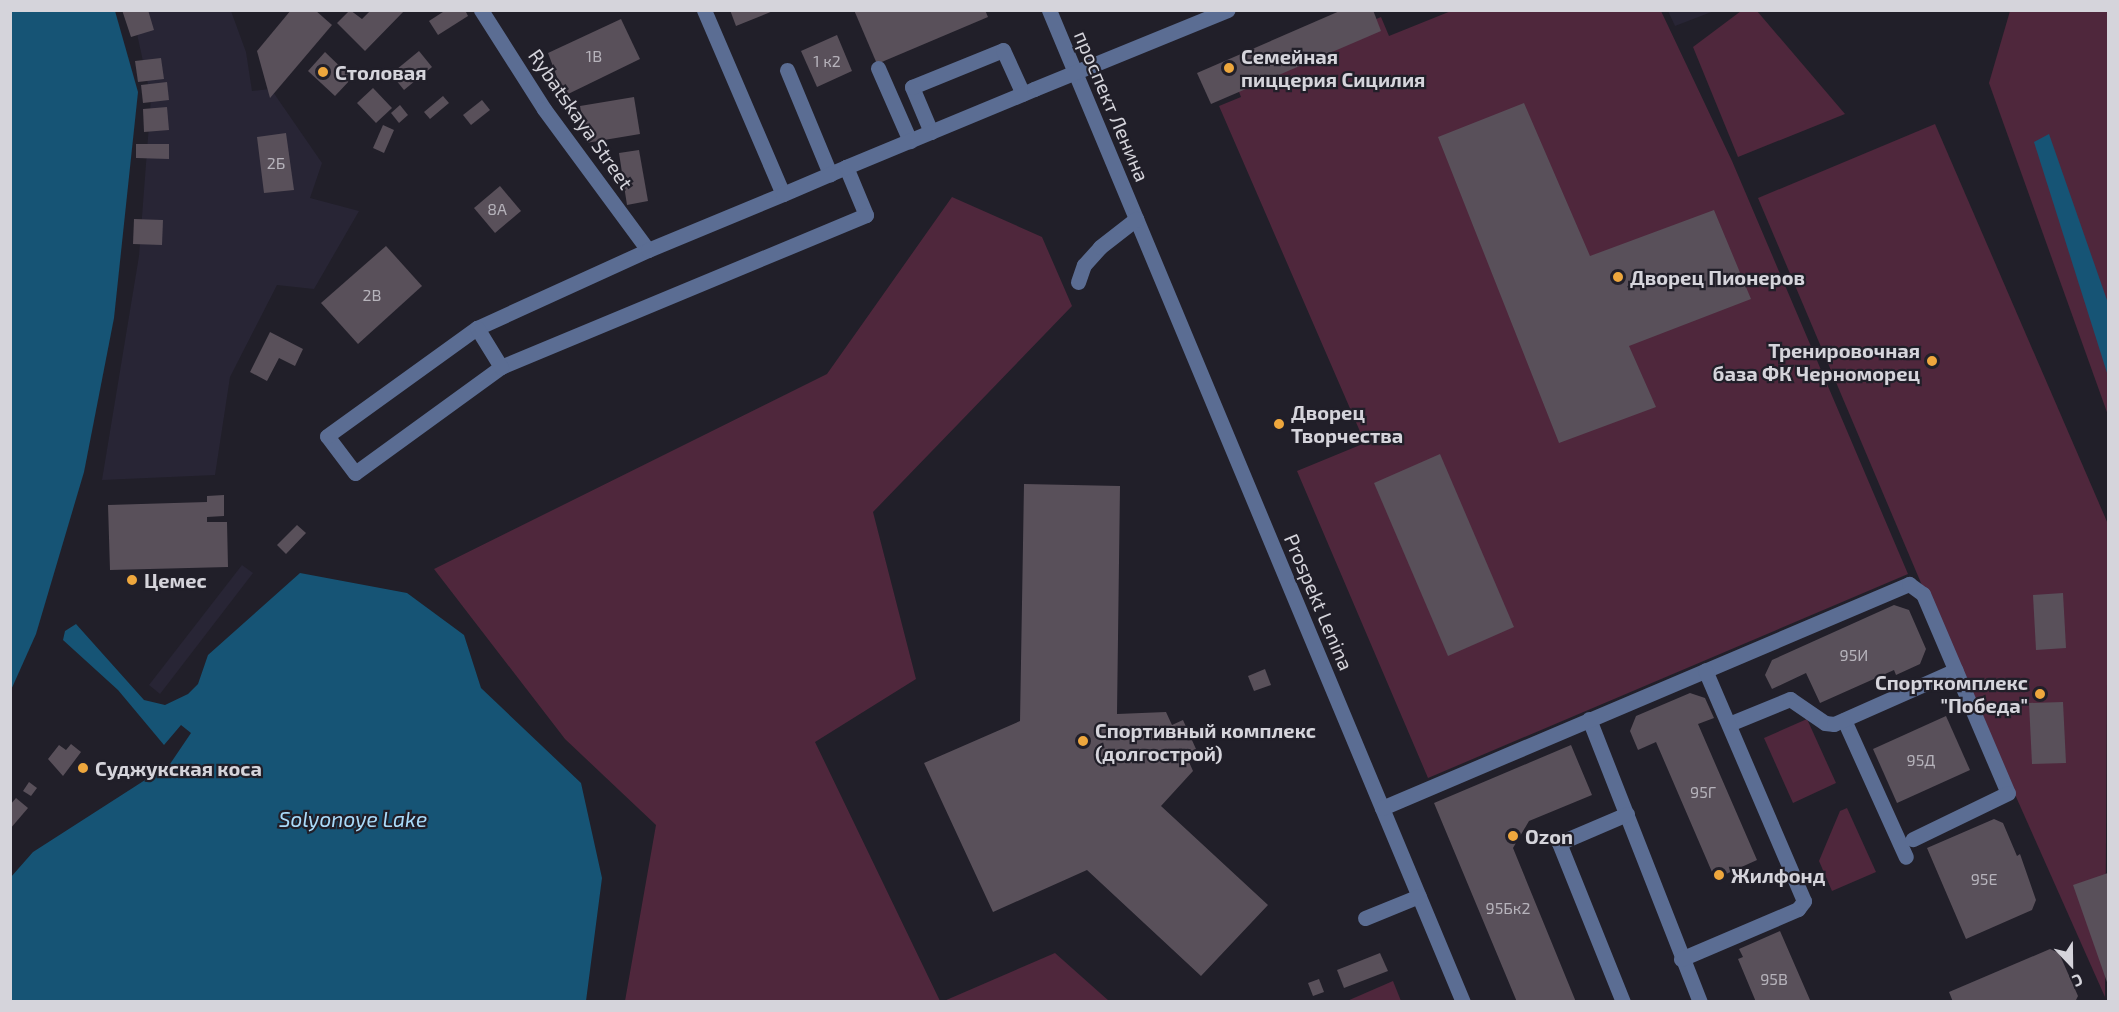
<!DOCTYPE html>
<html>
<head>
<meta charset="utf-8">
<style>
  body { margin:0 }
  #map { position:relative; width:2119px; height:1012px; overflow:hidden; background:#211f29; font-family:"Exo 2",sans-serif }
  div>[style] { position:absolute }
  [style*='--x'] { left:calc(var(--x)*1px); top:calc(var(--y)*1px); width:calc(var(--w)*1px); rotate:calc(var(--a)*1deg) }
  .built>* { inset:0; background:#282535 }
  .green>* { inset:0; background:#4f273c }
  .water>* { inset:0; background:#165475 }
  .building>* { inset:0; background:#59505a }
  .minor>* { height:15px; margin:-7.5px; padding:0 7.5px; transform-origin:7.5px; border-radius:7.5px; background:#5b6d93 }
  .dots>* { width:16px; height:16px; translate:-50% -50%; box-sizing:border-box; border:3px solid #211f29; border-radius:50% }
  span { translate:-50% -50%; white-space:nowrap; text-align:center; line-height:1.15; -webkit-text-stroke:4.5px #211f29; paint-order:stroke }
  .number-label { font-size:16px; color:#b6b3bb }
  .number-label span { -webkit-text-stroke-width:0 }
  .poi-label { font-size:20px; color:#d5d4db; font-weight:700 }
  .left { translate:0 -50%; text-align:left }
  .right { translate:-100% -50%; text-align:right }
  .street-label { font-size:20px; color:#d5d4db }
  .water-label { font-size:21px; color:#aadbfa; font-style:italic }
  .frame { position:absolute; inset:0; border:12px solid #d5d4db; pointer-events:none }
  .north { position:absolute; left:2041px; top:934px; width:60px; height:60px; -webkit-text-stroke:4px #211f29; paint-order:stroke; rotate:158deg; font-size:16px; font-weight:700; line-height:24px; text-align:center; color:#d5d4db }
  .north::after { content:''; display:block; margin:auto; width:21px; height:27px; background:#d5d4db; clip-path:polygon(50% 0,100% 100%,50% 72%,0 100%) }
</style>
</head>
<body>
<div id="map">
  <div class="built">
    <i style="clip-path:polygon(132px 11px,231px 11px,246px 52px,252px 91px,271px 89px,322px 163px,310px 198px,359px 211px,314px 289px,277px 285px,230px 377px,215px 475px,102px 480px,139px 256px,151px 98px)"></i>
    <i style="clip-path:polygon(1668px 11px,1714px 11px,1675px 26px)"></i>
    <i style="clip-path:polygon(242px 565px,253px 573px,160px 694px,149px 685px)"></i>
  </div>
  <div class="green">
    <i style="clip-path:polygon(1451px 11px,1661px 11px,1732px 161px,1908px 574px,1428px 778px,1297px 471px,1365px 443px,1219px 106px,1241px 97px,1234px 79px,1381px 17px,1389px 36px)"></i>
    <i style="clip-path:polygon(1741px 11px,1757px 11px,1845px 114px,1738px 157px,1693px 47px)"></i>
    <i style="clip-path:polygon(2010px 11px,2108px 11px,2108px 415px,1989px 83px)"></i>
    <i style="clip-path:polygon(1935px 124px,2108px 524px,2105px 997px,1921px 583px,1758px 198px)"></i>
    <i style="clip-path:polygon(952px 197px,1042px 237px,1072px 306px,873px 512px,916px 679px,815px 742px,940px 1001px,625px 1001px,656px 825px,565px 739px,434px 569px,827px 374px)"></i>
    <i style="clip-path:polygon(1807px 719px,1836px 783px,1793px 803px,1764px 738px)"></i>
    <i style="clip-path:polygon(1847px 808px,1876px 872px,1832px 891px,1819px 861px,1840px 811px)"></i>
    <i style="clip-path:polygon(1055px 953px,1109px 1001px,944px 1001px)"></i>
    <i style="clip-path:polygon(1393px 981px,1401px 1001px,1347px 1001px)"></i>
  </div>
  <div class="water">
    <i style="clip-path:polygon(11px 10px,115px 11px,138px 92px,114px 318px,84px 472px,36px 634px,11px 690px)"></i>
    <i style="clip-path:polygon(2049px 134px,2108px 303px,2108px 376px,2034px 142px)"></i>
    <i style="clip-path:polygon(300px 573px,407px 593px,464px 635px,481px 688px,581px 783px,602px 878px,586px 1001px,11px 1001px,11px 877px,33px 852px,170px 764px,191px 733px,181px 725px,164px 745px,118px 690px,63px 640px,65px 631px,76px 624px,144px 700px,165px 705px,188px 694px,198px 684px,208px 655px)"></i>
  </div>
  <div class="building">
    <i style="clip-path:polygon(122px 10px,148px 10px,154px 30px,131px 37px)"></i>
    <i style="clip-path:polygon(291px 10px,315px 10px,332px 25px,270px 98px,257px 51px)"></i>
    <i style="clip-path:polygon(350px 10px,362px 19px,371px 10px,405px 10px,365px 51px,337px 23px)"></i>
    <i style="clip-path:polygon(446px 10px,465px 10px,468px 16px,438px 35px,429px 21px)"></i>
    <i style="clip-path:polygon(730px 10px,773px 10px,773px 11px,736px 26px)"></i>
    <i style="clip-path:polygon(854px 10px,985px 10px,988px 17px,877px 64px)"></i>
    <i style="clip-path:polygon(1342px 10px,1373px 10px,1381px 31px,1211px 104px,1197px 73px)"></i>
    <i style="clip-path:polygon(621px 19px,640px 59px,564px 96px,548px 53px)"></i>
    <i style="clip-path:polygon(837px 35px,852px 71px,817px 87px,801px 51px)"></i>
    <i style="clip-path:polygon(419px 51px,432px 67px,404px 90px,391px 74px)"></i>
    <i style="clip-path:polygon(325px 52px,352px 78px,335px 96px,308px 71px)"></i>
    <i style="clip-path:polygon(161px 58px,164px 79px,138px 82px,135px 61px)"></i>
    <i style="clip-path:polygon(167px 82px,169px 100px,143px 103px,141px 85px)"></i>
    <i style="clip-path:polygon(373px 88px,392px 108px,376px 123px,357px 103px)"></i>
    <i style="clip-path:polygon(443px 96px,449px 103px,430px 119px,424px 112px)"></i>
    <i style="clip-path:polygon(634px 97px,640px 134px,586px 143px,580px 106px)"></i>
    <i style="clip-path:polygon(482px 100px,490px 110px,471px 125px,463px 115px)"></i>
    <i style="clip-path:polygon(1524px 103px,1590px 256px,1714px 210px,1751px 299px,1629px 346px,1656px 407px,1559px 443px,1438px 137px)"></i>
    <i style="clip-path:polygon(400px 105px,408px 115px,399px 123px,391px 113px)"></i>
    <i style="clip-path:polygon(167px 107px,169px 130px,144px 132px,143px 109px)"></i>
    <i style="clip-path:polygon(383px 125px,394px 130px,384px 153px,373px 148px)"></i>
    <i style="clip-path:polygon(286px 133px,294px 190px,264px 193px,257px 137px)"></i>
    <i style="clip-path:polygon(136px 144px,169px 144px,169px 159px,136px 158px)"></i>
    <i style="clip-path:polygon(639px 150px,648px 201px,627px 205px,619px 153px)"></i>
    <i style="clip-path:polygon(500px 186px,521px 211px,495px 233px,474px 208px)"></i>
    <i style="clip-path:polygon(134px 219px,163px 220px,162px 245px,133px 244px)"></i>
    <i style="clip-path:polygon(386px 246px,422px 286px,358px 344px,321px 303px)"></i>
    <i style="clip-path:polygon(270px 332px,303px 349px,295px 366px,279px 358px,267px 381px,250px 372px)"></i>
    <i style="clip-path:polygon(1440px 454px,1514px 627px,1448px 656px,1374px 483px)"></i>
    <i style="clip-path:polygon(1024px 484px,1120px 486px,1117px 714px,1166px 712px,1172px 725px,1183px 720px,1200px 758px,1189px 762px,1193px 771px,1161px 806px,1268px 905px,1201px 976px,1087px 870px,993px 912px,924px 763px,1020px 721px)"></i>
    <i style="clip-path:polygon(224px 495px,224px 516px,207px 517px,207px 522px,227px 522px,228px 567px,110px 570px,108px 505px,207px 502px,207px 496px)"></i>
    <i style="clip-path:polygon(297px 525px,306px 533px,286px 554px,277px 545px)"></i>
    <i style="clip-path:polygon(2063px 593px,2066px 648px,2036px 650px,2033px 595px)"></i>
    <i style="clip-path:polygon(1894px 605px,1909px 610px,1926px 649px,1920px 664px,1896px 675px,1894px 670px,1820px 703px,1806px 673px,1772px 689px,1765px 675px,1772px 660px)"></i>
    <i style="clip-path:polygon(1265px 669px,1271px 685px,1254px 691px,1248px 676px)"></i>
    <i style="clip-path:polygon(1690px 693px,1705px 698px,1714px 718px,1698px 724px,1757px 860px,1715px 879px,1656px 742px,1638px 750px,1630px 731px,1636px 716px)"></i>
    <i style="clip-path:polygon(2063px 702px,2066px 763px,2032px 764px,2029px 703px)"></i>
    <i style="clip-path:polygon(1946px 716px,1970px 770px,1897px 803px,1873px 749px)"></i>
    <i style="clip-path:polygon(71px 744px,81px 752px,63px 776px,48px 759px,59px 745px,66px 750px)"></i>
    <i style="clip-path:polygon(1571px 745px,1592px 795px,1529px 821px,1513px 848px,1576px 1002px,1517px 1002px,1434px 803px)"></i>
    <i style="clip-path:polygon(29px 782px,37px 788px,31px 796px,23px 791px)"></i>
    <i style="clip-path:polygon(16px 798px,28px 808px,10px 829px,10px 805px)"></i>
    <i style="clip-path:polygon(1994px 819px,2003px 823px,2017px 856px,2020px 854px,2036px 900px,2032px 910px,1966px 939px,1927px 848px)"></i>
    <i style="clip-path:polygon(2108px 873px,2108px 985px,2073px 885px)"></i>
    <i style="clip-path:polygon(1780px 931px,1810px 1000px,1807px 1002px,1756px 1002px,1738px 959px,1743px 957px,1739px 949px)"></i>
    <i style="clip-path:polygon(2050px 949px,2059px 953px,2078px 996px,2075px 1002px,1953px 1002px,1949px 992px)"></i>
    <i style="clip-path:polygon(1380px 953px,1388px 971px,1344px 988px,1337px 970px)"></i>
    <i style="clip-path:polygon(1319px 979px,1324px 992px,1313px 996px,1308px 983px)"></i>
  </div>
  <div class="minor">
    <i style="--x:481;--y:10;--w:117;--a:57.5"></i>
    <i style="--x:544;--y:109;--w:175;--a:53.6"></i>
    <i style="--x:704;--y:10;--w:200;--a:66.8"></i>
    <i style="--x:1049;--y:10;--w:1075;--a:67.35"></i>
    <i style="--x:878;--y:68;--w:80;--a:66.3"></i>
    <i style="--x:787;--y:70;--w:113;--a:67.5"></i>
    <i style="--x:931;--y:132;--w:49;--a:-112.9"></i>
    <i style="--x:912;--y:87;--w:98;--a:-22.1"></i>
    <i style="--x:1003;--y:50;--w:48;--a:65.6"></i>
    <i style="--x:846;--y:167;--w:52;--a:67.4"></i>
    <i style="--x:866;--y:215;--w:395;--a:157.4"></i>
    <i style="--x:501;--y:367;--w:180;--a:144"></i>
    <i style="--x:355;--y:473;--w:46;--a:-127.1"></i>
    <i style="--x:327;--y:436;--w:185;--a:-35.8"></i>
    <i style="--x:477;--y:328;--w:188;--a:-24.5"></i>
    <i style="--x:648;--y:250;--w:146;--a:-22.5"></i>
    <i style="--x:783;--y:194;--w:69;--a:-23.2"></i>
    <i style="--x:846;--y:167;--w:204;--a:-22.5"></i>
    <i style="--x:1034;--y:89;--w:209;--a:-22.2"></i>
    <i style="--x:1078;--y:282;--w:18;--a:-71"></i>
    <i style="--x:1084;--y:265;--w:24;--a:-48"></i>
    <i style="--x:1100;--y:247;--w:46;--a:-37.9"></i>
    <i style="--x:477;--y:328;--w:46;--a:58.4"></i>
    <i style="--x:1589;--y:719;--w:304;--a:68.6"></i>
    <i style="--x:1844;--y:720;--w:150;--a:65.7"></i>
    <i style="--x:1729;--y:724;--w:66;--a:-22.3"></i>
    <i style="--x:1790;--y:699;--w:42;--a:34.4"></i>
    <i style="--x:1825;--y:723;--w:9;--a:6"></i>
    <i style="--x:1834;--y:724;--w:133;--a:-23.9"></i>
    <i style="--x:1382;--y:808;--w:573;--a:-23.03"></i>
    <i style="--x:1909;--y:584;--w:17;--a:36"></i>
    <i style="--x:1923;--y:594;--w:216;--a:66.9"></i>
    <i style="--x:2008;--y:793;--w:106;--a:154.2"></i>
    <i style="--x:1365;--y:918;--w:58;--a:-22.2"></i>
    <i style="--x:1681;--y:959;--w:127;--a:-23.1"></i>
    <i style="--x:1798;--y:909;--w:10;--a:-53"></i>
    <i style="--x:1804;--y:901;--w:251;--a:-113.2"></i>
    <i style="--x:1623;--y:1002;--w:171;--a:-111.9"></i>
    <i style="--x:1559;--y:843;--w:74;--a:-23.1"></i>
  </div>
  <div class="dots">
    <i style="left:1229px;top:68px;background:#eea73d"></i>
    <i style="left:323px;top:72px;background:#eea73d"></i>
    <i style="left:1618px;top:277px;background:#eea73d"></i>
    <i style="left:1932px;top:361px;background:#eea73d"></i>
    <i style="left:1279px;top:424px;background:#eea73d"></i>
    <i style="left:132px;top:580px;background:#eea73d"></i>
    <i style="left:2040px;top:694px;background:#eea73d"></i>
    <i style="left:1083px;top:741px;background:#eea73d"></i>
    <i style="left:83px;top:768px;background:#eea73d"></i>
    <i style="left:1513px;top:836px;background:#eea73d"></i>
    <i style="left:1719px;top:875px;background:#eea73d"></i>
  </div>
  <div class="number-label">
    <span style="left:594px;top:56px">1В</span>
    <span style="left:827px;top:61px">1 к2</span>
    <span style="left:276px;top:163px">2Б</span>
    <span style="left:497px;top:209px">8А</span>
    <span style="left:372px;top:295px">2В</span>
    <span style="left:1854px;top:655px">95И</span>
    <span style="left:1921px;top:760px">95Д</span>
    <span style="left:1703px;top:792px">95Г</span>
    <span style="left:1984px;top:879px">95Е</span>
    <span style="left:1508px;top:908px">95Бк2</span>
    <span style="left:1774px;top:979px">95В</span>
  </div>
  <div class="poi-label">
    <span class="left" style="left:1241px;top:68px">Семейная<br>пиццерия Сицилия</span>
    <span class="left" style="left:335px;top:72px">Столовая</span>
    <span class="left" style="left:1630px;top:277px">Дворец Пионеров</span>
    <span class="right" style="left:1920px;top:362px">Тренировочная<br>база ФК Черноморец</span>
    <span class="left" style="left:1291px;top:424px">Дворец<br>Творчества</span>
    <span class="left" style="left:144px;top:580px">Цемес</span>
    <span class="right" style="left:2028px;top:694px">Спорткомплекс<br>"Победа"</span>
    <span class="left" style="left:1095px;top:742px">Спортивный комплекс<br>(долгострой)</span>
    <span class="left" style="left:95px;top:768px">Суджукская коса</span>
    <span class="left" style="left:1525px;top:836px">Ozon</span>
    <span class="left" style="left:1731px;top:875px">Жилфонд</span>
  </div>
  <div class="street-label">
    <span style="left:1112px;top:106px;rotate:67deg">проспект Ленина</span>
    <span style="left:581px;top:119px;rotate:55deg">Rybatskaya Street</span>
    <span style="left:1319px;top:602px;rotate:67deg">Prospekt Lenina</span>
  </div>
  <div class="water-label">
    <span style="left:353px;top:819px">Solyonoye Lake</span>
  </div>
  <div class="frame"></div>
  <div class="north">С</div>
</div>
</body>
</html>
